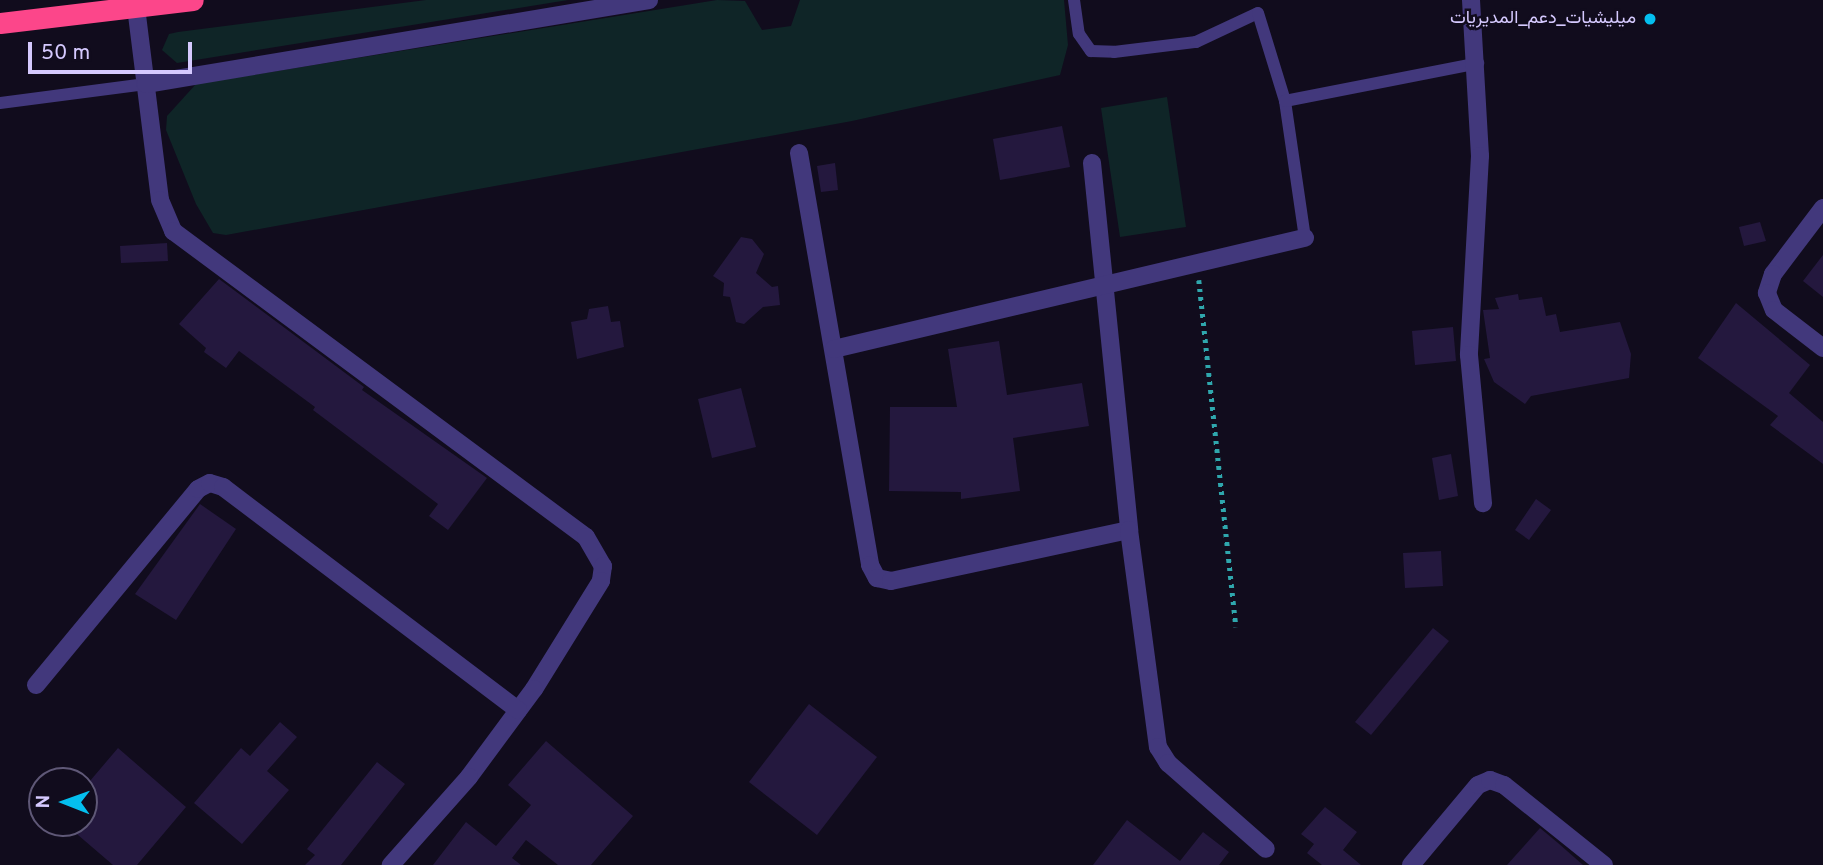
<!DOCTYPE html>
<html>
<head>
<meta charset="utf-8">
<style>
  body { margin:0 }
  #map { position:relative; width:1823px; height:865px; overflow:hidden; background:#110c1d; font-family:Overpass,Vazirmatn,sans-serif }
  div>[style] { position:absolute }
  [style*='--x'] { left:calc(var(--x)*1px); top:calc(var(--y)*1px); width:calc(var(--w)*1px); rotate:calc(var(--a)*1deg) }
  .green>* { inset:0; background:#0f2527 }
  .building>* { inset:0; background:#24183e }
  .path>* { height:4.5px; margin-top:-2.25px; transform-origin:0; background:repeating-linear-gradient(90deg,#2fa7ad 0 3.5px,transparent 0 8.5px) }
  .lane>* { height:12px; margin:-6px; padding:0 6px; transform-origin:6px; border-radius:6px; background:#42387c }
  .street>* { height:18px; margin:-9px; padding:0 9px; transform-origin:9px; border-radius:9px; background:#42387c }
  .highway>* { height:21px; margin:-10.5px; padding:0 10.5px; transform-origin:10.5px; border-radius:10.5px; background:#fc468a }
  .dots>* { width:19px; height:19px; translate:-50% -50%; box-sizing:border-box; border:4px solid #110c1d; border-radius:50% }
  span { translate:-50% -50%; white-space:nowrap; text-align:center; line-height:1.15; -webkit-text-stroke:5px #110c1d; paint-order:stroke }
  .poi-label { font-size:18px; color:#d5c9fe }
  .right { translate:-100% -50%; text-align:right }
  .north { position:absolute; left:28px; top:767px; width:70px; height:70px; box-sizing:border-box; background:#110c1d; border:2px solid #5f5877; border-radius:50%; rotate:271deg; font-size:19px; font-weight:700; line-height:28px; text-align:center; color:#d5c9fe }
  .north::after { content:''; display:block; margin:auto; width:24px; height:32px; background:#04bfef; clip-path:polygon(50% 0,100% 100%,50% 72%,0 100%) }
  .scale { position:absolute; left:28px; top:42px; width:164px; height:32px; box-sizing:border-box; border:4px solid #d5c9fe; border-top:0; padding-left:9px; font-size:21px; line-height:24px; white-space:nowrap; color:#d5c9fe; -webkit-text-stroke:5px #110c1d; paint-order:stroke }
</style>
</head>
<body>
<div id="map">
  <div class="green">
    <i style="clip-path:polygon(426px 0,568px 0,177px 63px,162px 50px,169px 34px,178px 32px)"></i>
    <i style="clip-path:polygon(717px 0,745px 1px,762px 30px,791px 26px,800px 0,1064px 0,1068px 45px,1060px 75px,852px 121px,226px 235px,213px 233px,196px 204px,166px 130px,167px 116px,196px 84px)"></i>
    <i style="clip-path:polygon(1167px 97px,1186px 227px,1120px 237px,1101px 108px)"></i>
  </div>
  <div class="building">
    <i style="clip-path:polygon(1062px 126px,1070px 167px,1000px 180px,993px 139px)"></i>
    <i style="clip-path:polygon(835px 163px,838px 190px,821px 192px,817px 166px)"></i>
    <i style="clip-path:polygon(1760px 222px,1766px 241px,1744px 246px,1739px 227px)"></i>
    <i style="clip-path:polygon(741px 237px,752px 239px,764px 254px,756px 273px,772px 287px,778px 286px,780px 305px,763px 307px,744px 324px,736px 322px,730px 297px,723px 296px,724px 283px,713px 276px)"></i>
    <i style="clip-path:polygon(167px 243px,168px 261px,121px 263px,120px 246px)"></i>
    <i style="clip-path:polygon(1823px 255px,1823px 297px,1803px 281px)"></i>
    <i style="clip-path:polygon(219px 279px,364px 387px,362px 390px,487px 478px,448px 530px,429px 516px,438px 504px,313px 410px,315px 407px,239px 351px,226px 368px,204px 352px,206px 348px,179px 324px)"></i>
    <i style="clip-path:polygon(1518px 294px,1519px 300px,1542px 297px,1546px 316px,1556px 314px,1560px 332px,1620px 322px,1631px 354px,1629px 378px,1531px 396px,1525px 404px,1494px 382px,1484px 359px,1490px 358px,1483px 310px,1499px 309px,1495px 298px)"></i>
    <i style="clip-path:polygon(1736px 303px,1810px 365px,1789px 393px,1823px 422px,1823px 464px,1770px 425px,1778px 416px,1698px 358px)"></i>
    <i style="clip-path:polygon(608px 306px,611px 322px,620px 321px,624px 347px,577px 359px,571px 322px,587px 319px,589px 309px)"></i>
    <i style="clip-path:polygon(1453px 327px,1456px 361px,1415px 365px,1412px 331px)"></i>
    <i style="clip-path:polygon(999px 341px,1007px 395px,1082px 383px,1089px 426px,1013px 438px,1020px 491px,961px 499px,961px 492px,889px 491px,890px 407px,957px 407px,948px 349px)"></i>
    <i style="clip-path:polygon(741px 388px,756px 447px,712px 458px,698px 399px)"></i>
    <i style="clip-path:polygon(1451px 454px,1458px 496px,1439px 500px,1432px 458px)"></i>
    <i style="clip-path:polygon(1536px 499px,1551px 510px,1529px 540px,1515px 530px)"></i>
    <i style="clip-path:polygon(200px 504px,236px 529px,176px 620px,135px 594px)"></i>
    <i style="clip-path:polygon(1441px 551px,1443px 586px,1405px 588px,1403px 553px)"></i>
    <i style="clip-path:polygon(1433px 628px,1449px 641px,1371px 735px,1355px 722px)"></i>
    <i style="clip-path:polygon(809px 704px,877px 757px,817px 835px,749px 782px)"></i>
    <i style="clip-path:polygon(280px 722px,297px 737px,267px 771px,289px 790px,242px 844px,194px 803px,241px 748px,250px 756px)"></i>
    <i style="clip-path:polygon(546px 741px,633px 816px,591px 865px,558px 865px,526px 840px,512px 858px,521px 865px,433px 865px,466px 822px,496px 846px,531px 805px,508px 785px)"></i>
    <i style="clip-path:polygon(118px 748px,186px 807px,137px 865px,113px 865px,64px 823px,84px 823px,84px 788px)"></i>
    <i style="clip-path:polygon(377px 762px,405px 784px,341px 865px,305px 865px,315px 855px,307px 849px)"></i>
    <i style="clip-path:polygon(1325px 807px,1357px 832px,1343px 850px,1361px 865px,1322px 865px,1307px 853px,1314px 844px,1301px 834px)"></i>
    <i style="clip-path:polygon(1127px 820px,1180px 861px,1203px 832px,1229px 852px,1219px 865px,1093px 865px)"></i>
    <i style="clip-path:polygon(1540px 828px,1558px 843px,1583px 865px,1507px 865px)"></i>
  </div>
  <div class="path">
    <i style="--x:1199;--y:280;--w:349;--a:83.9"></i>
  </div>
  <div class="lane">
    <i style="--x:1074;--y:0;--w:34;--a:82"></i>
    <i style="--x:1079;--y:34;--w:21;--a:55"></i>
    <i style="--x:1091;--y:51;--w:23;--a:2"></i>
    <i style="--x:1114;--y:52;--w:83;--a:-7"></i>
    <i style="--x:1196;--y:42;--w:68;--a:-25.1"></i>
    <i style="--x:1258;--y:13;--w:92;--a:72.9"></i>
    <i style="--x:1285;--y:101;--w:138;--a:81.7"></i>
    <i style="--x:1285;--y:101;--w:197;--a:-11.1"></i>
    <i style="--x:0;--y:103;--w:147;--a:-7.4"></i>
  </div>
  <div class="street">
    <i style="--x:1471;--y:0;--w:156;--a:86.7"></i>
    <i style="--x:1480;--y:156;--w:199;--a:93.2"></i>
    <i style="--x:1469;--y:355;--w:149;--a:84.6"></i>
    <i style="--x:136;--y:7;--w:194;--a:82.9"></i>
    <i style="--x:160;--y:200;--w:34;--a:67"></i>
    <i style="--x:173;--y:231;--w:514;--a:36.54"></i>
    <i style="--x:586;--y:537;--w:34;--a:60"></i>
    <i style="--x:603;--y:566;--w:15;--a:98"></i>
    <i style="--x:601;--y:581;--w:127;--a:121.8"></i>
    <i style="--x:534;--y:689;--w:109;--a:126.5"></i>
    <i style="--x:469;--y:777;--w:118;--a:131.6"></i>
    <i style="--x:146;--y:84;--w:510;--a:-9.48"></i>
    <i style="--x:799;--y:153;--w:418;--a:80.2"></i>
    <i style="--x:870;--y:565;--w:15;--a:62"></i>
    <i style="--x:877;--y:578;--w:14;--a:12"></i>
    <i style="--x:891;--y:581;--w:243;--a:-12.1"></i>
    <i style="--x:1092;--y:163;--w:369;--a:84.2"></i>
    <i style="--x:1129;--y:530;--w:219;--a:82.4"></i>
    <i style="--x:1158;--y:747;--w:19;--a:58"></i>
    <i style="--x:1168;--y:763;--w:130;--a:41.3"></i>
    <i style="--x:1823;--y:208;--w:83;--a:127.1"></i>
    <i style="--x:1773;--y:274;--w:20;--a:108"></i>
    <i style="--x:1767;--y:293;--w:18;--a:68"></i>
    <i style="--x:1774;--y:310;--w:62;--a:37.8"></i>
    <i style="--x:834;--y:349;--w:484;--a:-13.3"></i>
    <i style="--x:36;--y:685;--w:254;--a:-50.4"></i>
    <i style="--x:198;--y:489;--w:13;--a:-27"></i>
    <i style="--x:210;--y:483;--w:14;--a:17"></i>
    <i style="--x:223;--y:487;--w:370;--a:37.1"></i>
    <i style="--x:1411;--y:865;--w:104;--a:-50.1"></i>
    <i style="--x:1478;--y:785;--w:13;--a:-23"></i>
    <i style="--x:1490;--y:780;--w:15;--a:20"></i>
    <i style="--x:1504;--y:785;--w:128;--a:38.7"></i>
  </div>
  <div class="highway">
    <i style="--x:0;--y:23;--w:194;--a:-6.8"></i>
  </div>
  <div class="dots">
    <i style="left:1650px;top:19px;background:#04bfef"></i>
  </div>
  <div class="poi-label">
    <span class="right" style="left:1636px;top:19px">ميليشيات_دعم_المديريات</span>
  </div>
  <div class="north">N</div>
  <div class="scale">50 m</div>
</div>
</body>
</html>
